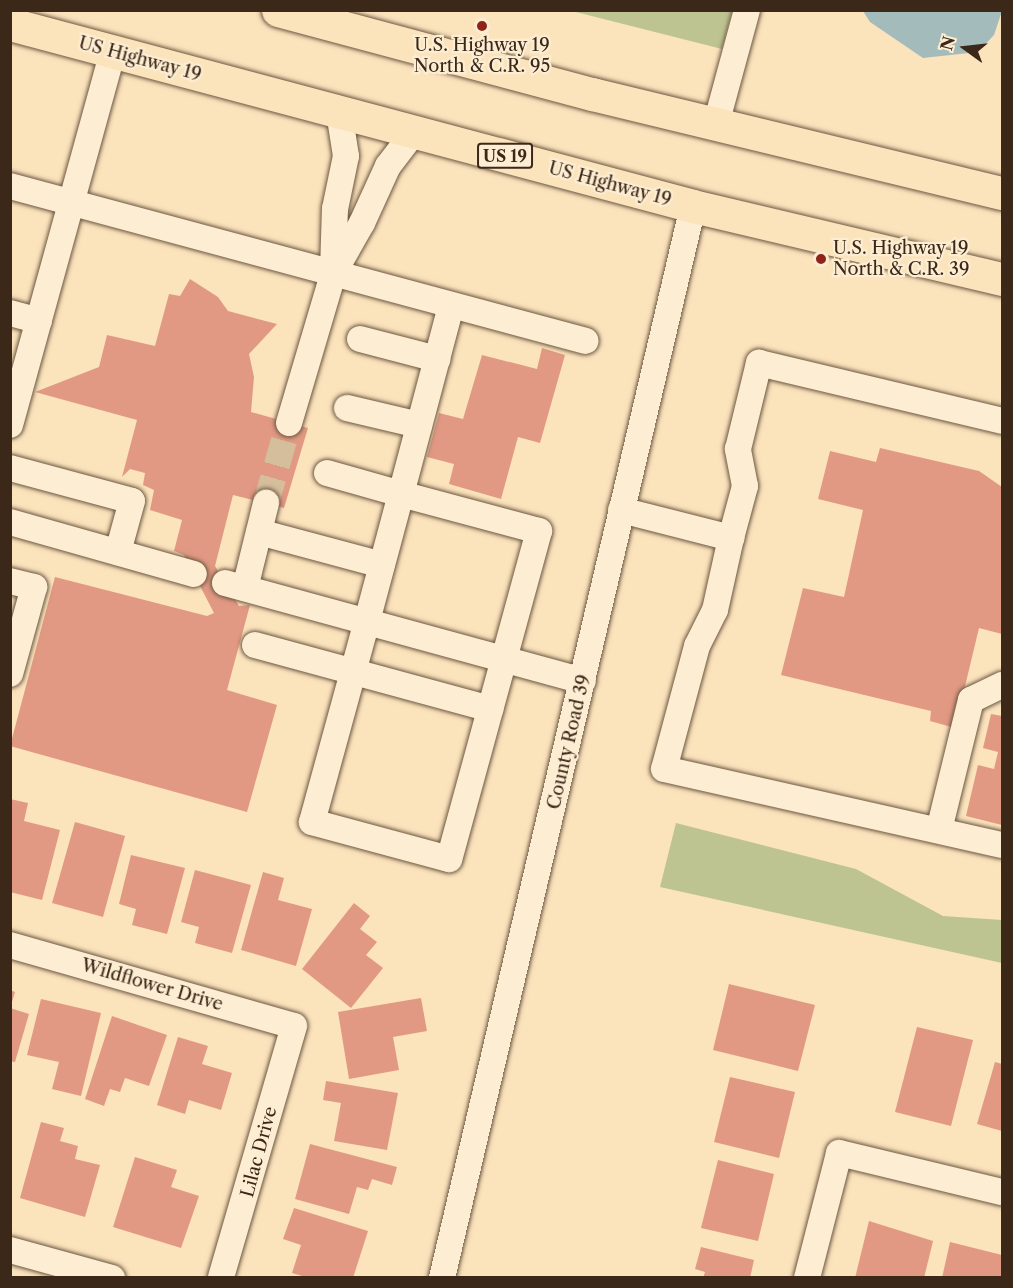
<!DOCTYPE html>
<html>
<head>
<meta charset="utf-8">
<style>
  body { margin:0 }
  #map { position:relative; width:1013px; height:1288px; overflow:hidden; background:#fbe3bc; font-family:"Libre Caslon Text",serif }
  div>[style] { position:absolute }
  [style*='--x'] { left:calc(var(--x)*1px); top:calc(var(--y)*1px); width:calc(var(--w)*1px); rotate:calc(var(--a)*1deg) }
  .green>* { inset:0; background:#bdc491 }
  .water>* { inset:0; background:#a3bbbb }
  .building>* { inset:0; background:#e29983 }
  .minor-tunnel>* { height:26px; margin-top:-13px; transform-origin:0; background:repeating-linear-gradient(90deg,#d5be9b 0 26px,transparent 0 39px) }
  .roads { filter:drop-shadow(0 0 2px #6c5741) drop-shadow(0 0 2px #6c5741) }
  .minor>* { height:26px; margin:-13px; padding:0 13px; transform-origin:13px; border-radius:13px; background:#fcedd3 }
  .highway>* { height:33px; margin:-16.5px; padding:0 16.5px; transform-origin:16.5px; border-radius:16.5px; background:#fbe3bc }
  .dots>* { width:16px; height:16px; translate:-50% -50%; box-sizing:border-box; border:3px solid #fcedd3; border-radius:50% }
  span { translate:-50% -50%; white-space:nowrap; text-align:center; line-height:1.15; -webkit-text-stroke:4.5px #fcedd3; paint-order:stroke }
  .shield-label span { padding:2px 4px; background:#fcedd3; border:2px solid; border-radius:4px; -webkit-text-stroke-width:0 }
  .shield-label { font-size:16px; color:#3c2818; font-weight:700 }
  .poi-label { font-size:18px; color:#3c2818 }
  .left { translate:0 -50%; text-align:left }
  .street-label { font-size:18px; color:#3c2818 }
  .frame { position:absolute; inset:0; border:12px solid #3c2818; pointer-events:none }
  .north { position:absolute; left:935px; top:18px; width:60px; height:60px; -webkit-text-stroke:4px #fcedd3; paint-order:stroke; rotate:285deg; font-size:16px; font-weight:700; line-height:24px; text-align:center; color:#3c2818 }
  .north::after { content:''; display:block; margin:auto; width:21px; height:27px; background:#3c2818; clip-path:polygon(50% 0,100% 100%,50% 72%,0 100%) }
</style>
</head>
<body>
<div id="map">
  <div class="green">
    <i style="clip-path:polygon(572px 11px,732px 11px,722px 49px)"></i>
    <i style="clip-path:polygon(676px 823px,856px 869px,943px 916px,1002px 920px,1002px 963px,660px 887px)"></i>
  </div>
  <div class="water">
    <i style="clip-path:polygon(863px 11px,1002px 10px,1002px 11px,994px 35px,978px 52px,923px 58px,870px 22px)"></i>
  </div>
  <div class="building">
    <i style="clip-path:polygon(190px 279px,218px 297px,228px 311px,277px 324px,249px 354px,254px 377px,251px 412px,308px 428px,284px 508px,233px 495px,215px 566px,239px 606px,250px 605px,227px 690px,277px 705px,247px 812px,10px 746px,55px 577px,207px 616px,214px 613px,184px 555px,174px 551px,182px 520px,150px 510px,154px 490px,143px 485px,145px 473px,130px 469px,122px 477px,137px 420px,35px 392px,99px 367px,107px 335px,155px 346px,169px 294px,180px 296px)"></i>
    <i style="clip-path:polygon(542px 348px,565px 355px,540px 443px,518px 437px,501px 499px,449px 484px,454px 464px,427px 457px,439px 413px,463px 419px,482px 355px,537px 369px)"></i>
    <i style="clip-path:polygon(880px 448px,979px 471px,1002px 487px,1002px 634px,979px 628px,955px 728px,930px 721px,931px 711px,781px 675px,803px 588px,844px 597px,863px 510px,818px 499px,830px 451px,876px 462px)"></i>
    <i style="clip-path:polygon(991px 714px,1002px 716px,1002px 825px,966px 816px,978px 765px,994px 769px,998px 752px,983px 748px)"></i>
    <i style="clip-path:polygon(10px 799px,28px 803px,24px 821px,60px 830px,42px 900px,10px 892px)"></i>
    <i style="clip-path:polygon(75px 822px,125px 836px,103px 917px,52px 903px)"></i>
    <i style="clip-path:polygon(131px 855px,185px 868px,167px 934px,132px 925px,136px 909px,119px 904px)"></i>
    <i style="clip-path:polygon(195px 870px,251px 885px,232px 953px,195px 943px,199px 927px,181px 922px)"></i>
    <i style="clip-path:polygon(263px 872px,284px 878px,278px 900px,312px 909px,296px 966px,241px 950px)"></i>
    <i style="clip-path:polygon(354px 903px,370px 916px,360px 929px,377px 942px,366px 955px,383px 968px,351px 1008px,302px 969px)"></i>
    <i style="clip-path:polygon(729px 984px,815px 1005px,798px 1071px,713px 1050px)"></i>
    <i style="clip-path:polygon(10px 990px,15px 992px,11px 1005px,10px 1005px)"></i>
    <i style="clip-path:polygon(421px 998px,427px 1031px,393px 1037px,399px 1070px,349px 1079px,338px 1012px)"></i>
    <i style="clip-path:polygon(41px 999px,101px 1013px,81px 1096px,52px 1089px,59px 1062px,27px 1055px)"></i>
    <i style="clip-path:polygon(10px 1008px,29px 1014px,15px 1062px,10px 1061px)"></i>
    <i style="clip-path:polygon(112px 1016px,167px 1035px,149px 1086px,125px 1078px,120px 1092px,110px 1089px,104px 1106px,85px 1099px)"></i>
    <i style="clip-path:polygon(917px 1027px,973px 1040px,951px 1126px,895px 1112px)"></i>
    <i style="clip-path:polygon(178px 1037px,208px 1046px,202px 1064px,232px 1073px,221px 1110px,189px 1100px,185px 1114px,157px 1105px)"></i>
    <i style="clip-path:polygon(995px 1062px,1002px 1064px,1002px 1131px,977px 1124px)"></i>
    <i style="clip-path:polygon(730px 1077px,795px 1092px,779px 1158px,714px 1142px)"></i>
    <i style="clip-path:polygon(326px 1081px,398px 1093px,387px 1150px,334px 1141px,341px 1103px,323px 1100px)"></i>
    <i style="clip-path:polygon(41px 1122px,64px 1128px,60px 1141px,78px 1146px,75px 1159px,100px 1165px,85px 1217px,20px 1198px)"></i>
    <i style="clip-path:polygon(310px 1144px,397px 1167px,392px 1185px,372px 1179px,368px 1190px,357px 1187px,349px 1214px,295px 1199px)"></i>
    <i style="clip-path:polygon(135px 1157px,177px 1170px,171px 1187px,199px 1196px,181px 1248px,113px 1227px)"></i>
    <i style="clip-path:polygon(718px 1160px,774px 1174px,758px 1241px,701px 1228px)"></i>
    <i style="clip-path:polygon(294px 1208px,368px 1231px,353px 1278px,309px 1278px,292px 1273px,301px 1245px,283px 1239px)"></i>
    <i style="clip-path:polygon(869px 1221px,933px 1241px,924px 1278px,855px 1278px)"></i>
    <i style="clip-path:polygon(950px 1242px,1002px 1255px,1002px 1278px,942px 1278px)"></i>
    <i style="clip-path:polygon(701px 1247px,754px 1260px,750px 1278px,703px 1278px,705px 1272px,695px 1269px)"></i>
  </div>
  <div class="minor-tunnel">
    <i style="--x:266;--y:503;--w:83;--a:-74"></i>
  </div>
  <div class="roads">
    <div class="minor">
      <i style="--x:716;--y:124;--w:118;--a:-74.8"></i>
      <i style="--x:10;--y:186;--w:596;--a:15.06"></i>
      <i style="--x:333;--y:271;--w:62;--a:-88.2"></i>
      <i style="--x:335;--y:209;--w:54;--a:-78.3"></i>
      <i style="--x:346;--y:156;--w:45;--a:-99"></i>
      <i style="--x:10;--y:313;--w:30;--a:15"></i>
      <i style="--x:360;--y:339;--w:80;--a:14.6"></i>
      <i style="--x:347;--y:408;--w:74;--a:13.3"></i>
      <i style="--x:289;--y:423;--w:155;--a:-73.5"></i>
      <i style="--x:333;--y:274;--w:59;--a:-60.4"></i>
      <i style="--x:362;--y:223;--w:63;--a:-65.5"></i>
      <i style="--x:388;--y:166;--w:43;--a:-52.6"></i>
      <i style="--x:10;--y:425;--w:387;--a:-74.6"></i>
      <i style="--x:10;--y:468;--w:126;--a:15.1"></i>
      <i style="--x:132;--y:501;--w:53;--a:105.4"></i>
      <i style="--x:327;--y:473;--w:77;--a:15.8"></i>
      <i style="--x:401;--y:494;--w:143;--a:15"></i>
      <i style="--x:539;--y:531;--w:340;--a:105.3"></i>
      <i style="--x:449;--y:859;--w:142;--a:-164.9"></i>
      <i style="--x:312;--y:822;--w:208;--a:-74.7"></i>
      <i style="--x:367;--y:621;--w:131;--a:-75"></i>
      <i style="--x:401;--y:494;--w:195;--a:-75.1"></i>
      <i style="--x:621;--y:510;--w:114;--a:14.3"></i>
      <i style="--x:731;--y:538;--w:74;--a:102.5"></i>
      <i style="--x:715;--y:610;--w:40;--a:116.6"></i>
      <i style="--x:697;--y:646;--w:127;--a:105"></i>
      <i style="--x:664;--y:769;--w:346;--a:12.7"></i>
      <i style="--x:10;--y:522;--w:191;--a:15.8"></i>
      <i style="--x:259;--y:532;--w:127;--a:15"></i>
      <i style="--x:731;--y:538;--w:54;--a:-74.9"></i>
      <i style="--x:745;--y:486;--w:38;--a:-101"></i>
      <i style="--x:738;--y:449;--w:89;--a:-76.3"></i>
      <i style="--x:759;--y:363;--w:250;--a:13.4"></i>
      <i style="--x:10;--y:581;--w:25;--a:14"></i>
      <i style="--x:34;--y:587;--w:90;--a:105.4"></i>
      <i style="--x:225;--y:583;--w:371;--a:15.3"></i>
      <i style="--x:245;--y:588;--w:88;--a:-76.1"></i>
      <i style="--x:255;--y:645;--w:244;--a:15.2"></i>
      <i style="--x:939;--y:830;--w:134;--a:-76.2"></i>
      <i style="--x:971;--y:700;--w:34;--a:-26"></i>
      <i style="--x:10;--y:945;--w:295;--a:15.9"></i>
      <i style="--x:294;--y:1026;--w:262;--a:106.2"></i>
      <i style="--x:10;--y:1250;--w:106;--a:15.4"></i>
      <i style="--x:442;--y:1278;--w:1101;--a:-76.82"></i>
      <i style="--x:807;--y:1278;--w:129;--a:-75.6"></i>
      <i style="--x:839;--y:1153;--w:168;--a:13.5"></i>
    </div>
    <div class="highway">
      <i style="--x:278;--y:10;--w:325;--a:15"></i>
      <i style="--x:592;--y:94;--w:422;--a:13.6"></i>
      <i style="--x:10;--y:24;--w:707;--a:14.92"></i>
      <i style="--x:693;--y:206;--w:318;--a:13.3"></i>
    </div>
  </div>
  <div class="dots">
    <i style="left:482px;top:26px;background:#8f2418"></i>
    <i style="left:821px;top:259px;background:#8f2418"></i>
  </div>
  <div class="shield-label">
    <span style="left:505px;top:156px">US 19</span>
  </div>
  <div class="poi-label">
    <span style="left:482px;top:56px">U.S. Highway 19<br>North &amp; C.R. 95</span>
    <span class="left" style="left:833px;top:259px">U.S. Highway 19<br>North &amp; C.R. 39</span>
  </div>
  <div class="street-label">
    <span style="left:140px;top:59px;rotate:15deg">US Highway 19</span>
    <span style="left:610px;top:184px;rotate:15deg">US Highway 19</span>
    <span style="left:569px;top:742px;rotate:-77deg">County Road 39</span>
    <span style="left:152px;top:985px;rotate:16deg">Wildflower Drive</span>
    <span style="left:259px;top:1152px;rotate:-75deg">Lilac Drive</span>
  </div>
  <div class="frame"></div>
  <div class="north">N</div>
</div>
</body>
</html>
